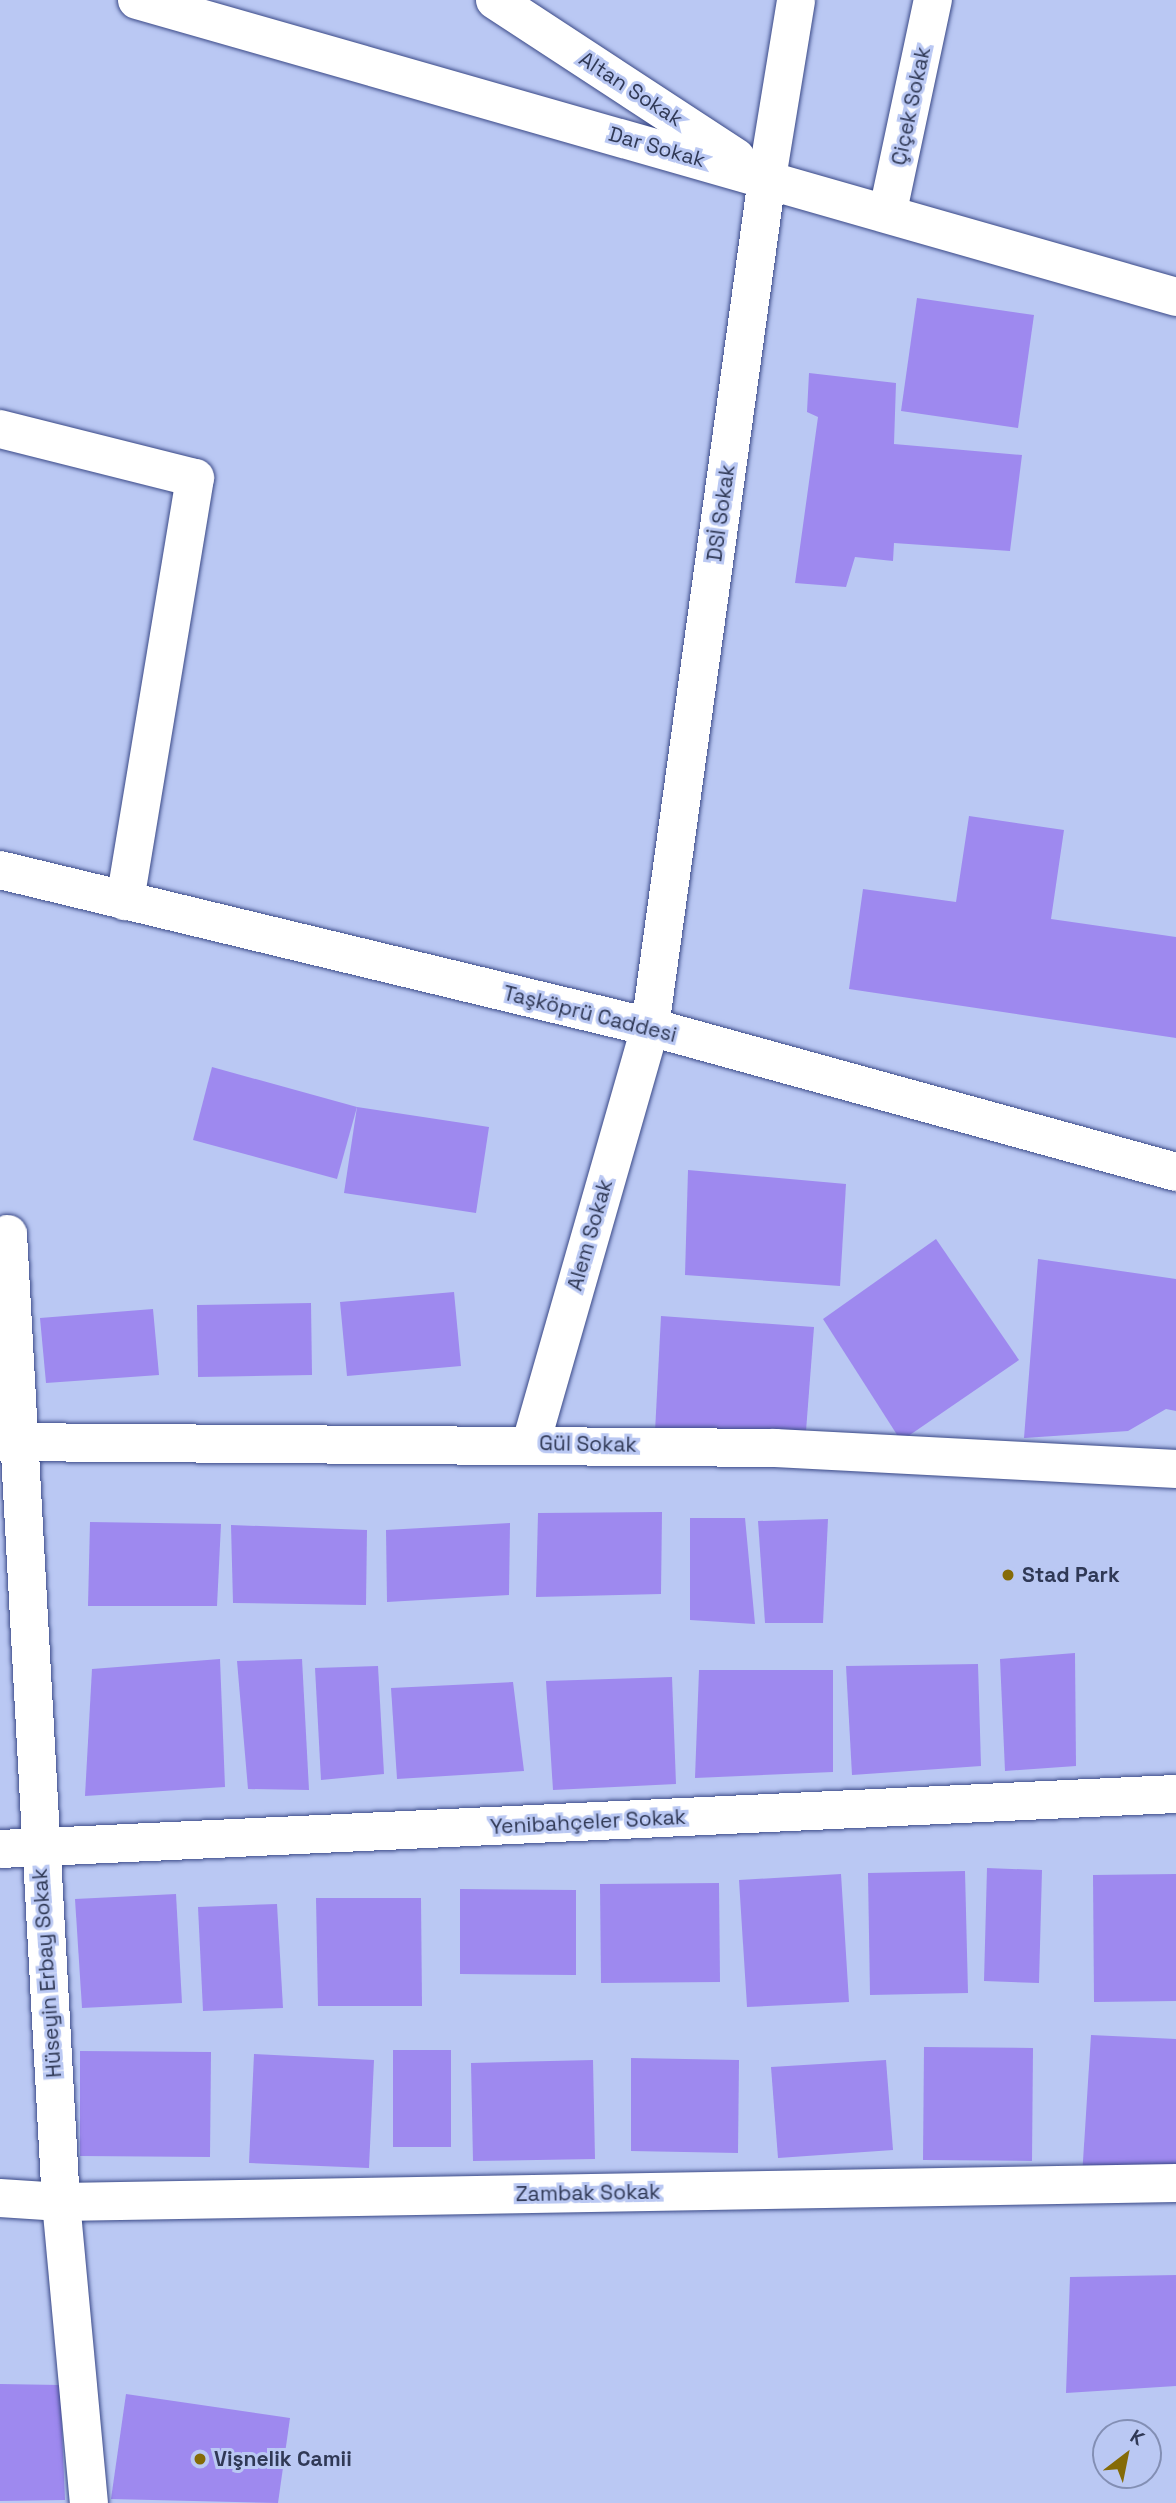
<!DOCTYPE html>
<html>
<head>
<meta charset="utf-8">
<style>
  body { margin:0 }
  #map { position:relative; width:1176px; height:2503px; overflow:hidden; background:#bac8f3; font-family:"Space Grotesk",sans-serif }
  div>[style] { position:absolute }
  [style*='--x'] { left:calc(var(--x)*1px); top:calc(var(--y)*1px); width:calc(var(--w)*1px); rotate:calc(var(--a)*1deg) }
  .building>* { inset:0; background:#9e89ef }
  .roads { filter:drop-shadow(0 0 2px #3a4987) drop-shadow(0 0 2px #3a4987) }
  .minor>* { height:38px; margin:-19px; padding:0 19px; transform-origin:19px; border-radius:19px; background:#fff }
  .major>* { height:38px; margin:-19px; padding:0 19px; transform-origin:19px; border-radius:19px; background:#fff }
  .dots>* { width:19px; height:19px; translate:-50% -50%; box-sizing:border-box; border:4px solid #bac8f3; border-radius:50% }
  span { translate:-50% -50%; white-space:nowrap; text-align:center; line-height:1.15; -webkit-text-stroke:6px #bac8f3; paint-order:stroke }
  .street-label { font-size:21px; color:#303956 }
  .poi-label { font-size:21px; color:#303956; font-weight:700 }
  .left { translate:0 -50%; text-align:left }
  .north { position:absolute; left:1092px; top:2419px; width:70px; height:70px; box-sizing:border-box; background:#bac8f3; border:2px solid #838fb4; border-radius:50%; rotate:32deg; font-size:19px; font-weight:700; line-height:28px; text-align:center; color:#303956 }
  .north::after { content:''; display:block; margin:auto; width:24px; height:32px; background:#856b07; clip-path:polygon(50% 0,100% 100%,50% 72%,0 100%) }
</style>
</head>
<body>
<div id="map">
  <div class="building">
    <i style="clip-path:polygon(917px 298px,1034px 315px,1018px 428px,901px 411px)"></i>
    <i style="clip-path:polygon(809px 373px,896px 383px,894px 444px,1022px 455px,1010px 551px,894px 543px,893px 561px,855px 557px,846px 587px,795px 583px,818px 417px,807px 412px)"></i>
    <i style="clip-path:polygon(969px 816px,1064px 830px,1051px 919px,1176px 937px,1176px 1038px,849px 989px,863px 889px,956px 902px)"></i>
    <i style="clip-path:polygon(212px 1067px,357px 1107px,337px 1179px,193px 1140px)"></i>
    <i style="clip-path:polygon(357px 1107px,489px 1127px,476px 1213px,344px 1193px)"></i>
    <i style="clip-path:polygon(688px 1170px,846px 1184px,840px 1286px,685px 1275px)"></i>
    <i style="clip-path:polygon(936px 1239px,1019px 1360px,901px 1441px,823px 1319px)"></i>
    <i style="clip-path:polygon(1038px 1259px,1176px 1279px,1176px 1411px,1166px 1409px,1128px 1431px,1024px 1438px)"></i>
    <i style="clip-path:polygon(454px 1292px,461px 1366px,347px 1376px,340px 1302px)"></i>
    <i style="clip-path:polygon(311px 1303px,312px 1375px,198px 1377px,197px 1305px)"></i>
    <i style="clip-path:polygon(153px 1309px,159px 1375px,46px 1383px,40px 1318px)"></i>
    <i style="clip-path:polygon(661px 1316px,814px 1327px,806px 1431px,655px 1432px)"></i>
    <i style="clip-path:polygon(662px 1512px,661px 1594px,536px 1597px,538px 1513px)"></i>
    <i style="clip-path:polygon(690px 1518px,745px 1518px,755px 1624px,690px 1620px)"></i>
    <i style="clip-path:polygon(828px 1519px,823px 1623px,765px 1623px,758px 1521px)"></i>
    <i style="clip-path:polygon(90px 1522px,221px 1524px,217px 1606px,88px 1606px)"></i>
    <i style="clip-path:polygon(510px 1523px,509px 1595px,387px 1602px,386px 1530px)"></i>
    <i style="clip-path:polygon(231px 1525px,367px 1530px,366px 1605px,233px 1603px)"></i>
    <i style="clip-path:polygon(1075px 1653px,1076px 1766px,1005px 1771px,1000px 1659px)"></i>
    <i style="clip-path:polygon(220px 1659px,225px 1787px,85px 1796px,92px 1669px)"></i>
    <i style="clip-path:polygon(302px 1659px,309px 1790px,248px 1789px,237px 1661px)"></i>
    <i style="clip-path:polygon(978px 1664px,981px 1766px,852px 1775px,846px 1666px)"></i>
    <i style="clip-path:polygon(378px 1666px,384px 1774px,321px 1780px,315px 1668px)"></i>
    <i style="clip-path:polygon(699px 1670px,833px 1670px,833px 1772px,695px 1778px)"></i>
    <i style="clip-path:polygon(672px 1677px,676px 1784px,553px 1790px,546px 1681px)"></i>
    <i style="clip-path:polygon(513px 1682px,524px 1771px,397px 1779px,391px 1688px)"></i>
    <i style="clip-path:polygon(987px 1868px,1042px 1870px,1039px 1983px,984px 1981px)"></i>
    <i style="clip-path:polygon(965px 1871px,968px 1993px,870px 1995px,868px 1873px)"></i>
    <i style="clip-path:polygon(841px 1874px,849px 2002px,747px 2007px,739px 1880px)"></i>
    <i style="clip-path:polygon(1176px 1874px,1176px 2001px,1094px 2002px,1093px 1875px)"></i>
    <i style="clip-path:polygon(719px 1883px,720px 1982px,601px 1983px,600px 1884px)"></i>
    <i style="clip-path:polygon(460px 1889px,576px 1890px,576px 1975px,460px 1974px)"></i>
    <i style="clip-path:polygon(176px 1894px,182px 2003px,82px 2008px,75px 1899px)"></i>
    <i style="clip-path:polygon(316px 1898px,421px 1898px,422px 2006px,318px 2006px)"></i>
    <i style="clip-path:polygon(277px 1904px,283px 2008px,203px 2011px,198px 1907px)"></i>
    <i style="clip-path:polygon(1091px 2035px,1176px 2039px,1176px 2179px,1082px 2177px)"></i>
    <i style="clip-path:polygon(924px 2047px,1033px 2048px,1032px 2161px,923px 2160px)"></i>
    <i style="clip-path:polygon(393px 2050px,451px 2050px,451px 2147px,393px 2147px)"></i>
    <i style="clip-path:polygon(80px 2051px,211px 2052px,210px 2157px,80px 2156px)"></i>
    <i style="clip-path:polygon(254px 2054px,374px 2060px,369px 2168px,249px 2163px)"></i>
    <i style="clip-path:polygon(631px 2058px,739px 2060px,738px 2153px,631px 2151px)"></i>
    <i style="clip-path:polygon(593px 2060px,595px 2159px,473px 2161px,471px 2063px)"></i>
    <i style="clip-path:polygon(886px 2060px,893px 2150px,778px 2158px,771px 2067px)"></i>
    <i style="clip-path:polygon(1176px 2275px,1176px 2386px,1066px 2393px,1070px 2277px)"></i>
    <i style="clip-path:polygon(0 2384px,60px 2385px,65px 2500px,0 2501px)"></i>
    <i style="clip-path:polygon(126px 2394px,290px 2418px,278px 2503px,111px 2499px)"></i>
  </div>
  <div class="roads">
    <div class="minor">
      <i style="--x:137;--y:0;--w:1081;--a:15.95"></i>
      <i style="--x:495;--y:0;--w:288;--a:33.2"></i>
      <i style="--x:888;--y:211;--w:216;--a:-78"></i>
      <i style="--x:0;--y:429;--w:201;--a:14.1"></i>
      <i style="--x:195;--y:478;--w:429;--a:99.4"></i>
      <i style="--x:8;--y:1234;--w:969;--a:86.87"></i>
      <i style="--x:61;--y:2202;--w:302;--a:84.7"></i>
      <i style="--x:0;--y:1442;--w:775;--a:0.44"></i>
      <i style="--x:775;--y:1448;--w:402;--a:3"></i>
      <i style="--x:531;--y:1443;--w:433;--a:-74"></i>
      <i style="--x:650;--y:1027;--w:857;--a:-82.15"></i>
      <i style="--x:767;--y:178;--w:180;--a:-80.7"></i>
      <i style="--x:0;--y:1849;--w:1177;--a:-2.68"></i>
      <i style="--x:0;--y:2198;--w:61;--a:3.8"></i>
      <i style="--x:61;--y:2202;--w:1115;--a:-0.98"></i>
    </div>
    <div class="major">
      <i style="--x:0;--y:870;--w:669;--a:13.58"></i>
      <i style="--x:650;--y:1027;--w:546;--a:15.41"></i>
    </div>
  </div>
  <div class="dots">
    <i style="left:1008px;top:1575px;background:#856b07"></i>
    <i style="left:200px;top:2459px;background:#856b07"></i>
  </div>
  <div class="street-label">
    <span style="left:631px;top:89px;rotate:33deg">Altan Sokak</span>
    <span style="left:911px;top:106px;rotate:-78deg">Çiçek Sokak</span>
    <span style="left:657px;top:147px;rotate:16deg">Dar Sokak</span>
    <span style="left:721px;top:513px;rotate:-82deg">DSİ Sokak</span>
    <span style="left:590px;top:1014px;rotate:14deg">Taşköprü Caddesi</span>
    <span style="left:590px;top:1235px;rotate:-74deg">Alem Sokak</span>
    <span style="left:588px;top:1444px;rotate:1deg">Gül Sokak</span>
    <span style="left:588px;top:1822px;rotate:-3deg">Yenibahçeler Sokak</span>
    <span style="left:47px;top:1973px;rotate:-94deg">Hüseyin Erbay Sokak</span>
    <span style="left:588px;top:2193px;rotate:-1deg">Zambak Sokak</span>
  </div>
  <div class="poi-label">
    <span class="left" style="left:1022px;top:1575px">Stad Park</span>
    <span class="left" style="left:214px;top:2459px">Vişnelik Camii</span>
  </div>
  <div class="north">K</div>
</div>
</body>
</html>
